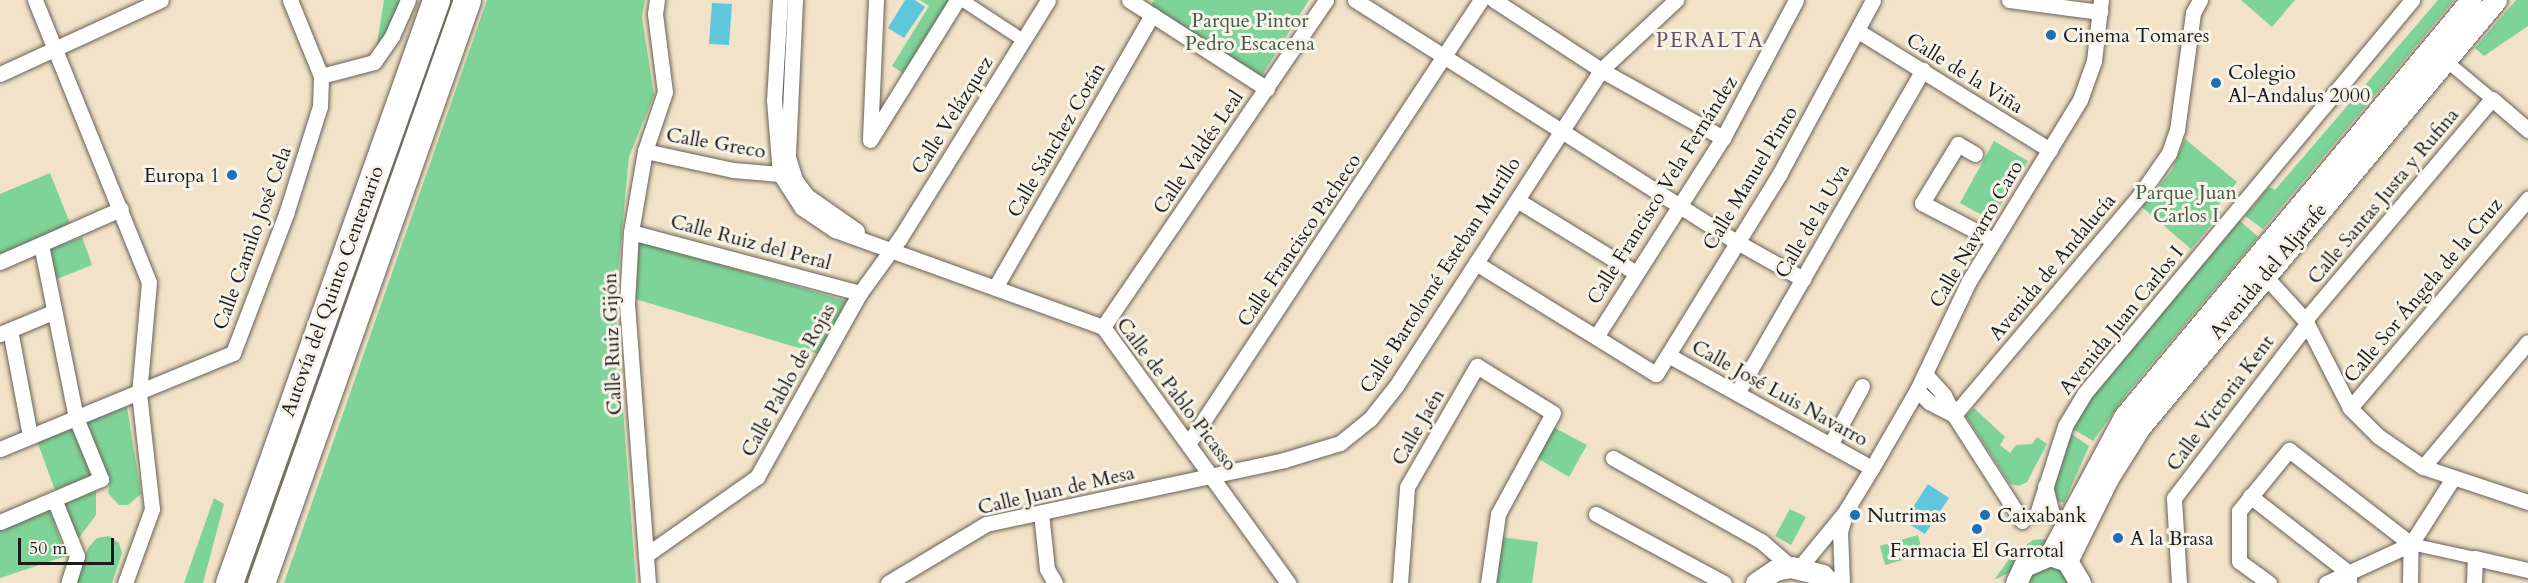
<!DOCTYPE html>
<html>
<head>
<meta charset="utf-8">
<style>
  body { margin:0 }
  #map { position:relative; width:2528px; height:583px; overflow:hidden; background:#f2e2c7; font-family:Cardo,serif }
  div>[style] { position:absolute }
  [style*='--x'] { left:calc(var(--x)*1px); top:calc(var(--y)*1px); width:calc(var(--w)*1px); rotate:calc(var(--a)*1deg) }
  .green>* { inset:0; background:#7ed498 }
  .water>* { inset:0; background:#5fc7dc }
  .roads { filter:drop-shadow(0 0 2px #676158) drop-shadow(0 0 2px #676158) }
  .pedestrian>* { height:12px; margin:-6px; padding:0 6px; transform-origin:6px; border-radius:6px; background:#fff }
  .minor>* { height:15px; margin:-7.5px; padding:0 7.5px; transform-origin:7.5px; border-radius:7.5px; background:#fff }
  .secondary>* { height:21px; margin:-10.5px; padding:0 10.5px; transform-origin:10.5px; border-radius:10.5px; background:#fff }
  .motorway>* { height:27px; margin:-13.5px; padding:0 13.5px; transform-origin:13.5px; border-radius:13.5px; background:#fff }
  .dots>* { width:16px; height:16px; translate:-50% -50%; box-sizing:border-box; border:3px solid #f7f3e8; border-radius:50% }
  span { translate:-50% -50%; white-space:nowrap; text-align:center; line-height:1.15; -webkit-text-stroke:6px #f7f3e8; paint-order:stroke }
  .park-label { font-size:20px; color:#3e5c47 }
  .poi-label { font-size:20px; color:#1c1c1c }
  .left { translate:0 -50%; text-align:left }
  .right { translate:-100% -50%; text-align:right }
  .street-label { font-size:20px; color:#1c1c1c }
  .neighbourhood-label { font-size:21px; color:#634d61; letter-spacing:1.5px }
  .scale { position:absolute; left:18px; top:538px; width:96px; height:27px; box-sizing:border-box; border:3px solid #1c1c1c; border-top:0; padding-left:8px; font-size:18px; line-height:21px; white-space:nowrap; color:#1c1c1c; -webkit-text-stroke:4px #f7f3e8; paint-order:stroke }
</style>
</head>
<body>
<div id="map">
  <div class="green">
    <i style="clip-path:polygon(384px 0,408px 0,374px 62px)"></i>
    <i style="clip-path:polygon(487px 0,645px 0,642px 17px,654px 95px,629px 157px,615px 303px,636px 583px,284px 583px)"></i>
    <i style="clip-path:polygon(920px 0,951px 0,903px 73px,892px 66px,929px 6px)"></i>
    <i style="clip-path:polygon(1154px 0,1309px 0,1261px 77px,1151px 5px)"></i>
    <i style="clip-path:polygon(2241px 0,2295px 0,2272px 27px)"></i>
    <i style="clip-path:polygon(2438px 0,2454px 0,2263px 229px,2245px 216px,2269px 187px,2275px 190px)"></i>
    <i style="clip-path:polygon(2516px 0,2528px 0,2528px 26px,2484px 56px,2475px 48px)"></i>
    <i style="clip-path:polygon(2185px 139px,2237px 182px,2216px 208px,2221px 213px,2191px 249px,2142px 207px,2172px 170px)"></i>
    <i style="clip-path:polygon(1994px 141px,2028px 161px,1991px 220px,1960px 203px)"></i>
    <i style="clip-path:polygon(50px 173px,73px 231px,0 255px,0 194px)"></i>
    <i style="clip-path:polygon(2237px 218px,2258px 237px,2128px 392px,2093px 441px,2068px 426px,2087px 396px)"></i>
    <i style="clip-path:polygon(82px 237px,92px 265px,52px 281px,46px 251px)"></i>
    <i style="clip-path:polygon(636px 240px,846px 301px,819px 354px,632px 298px)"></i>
    <i style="clip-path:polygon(127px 407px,141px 494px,128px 505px,119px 505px,108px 493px,110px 481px,87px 422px)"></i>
    <i style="clip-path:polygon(1974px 408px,2005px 437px,2000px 445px,2010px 453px,2016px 445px,2032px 444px,2037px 437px,2047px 444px,2027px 482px,2019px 486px,2010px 484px,1966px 416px)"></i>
    <i style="clip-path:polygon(1551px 426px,1587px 445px,1569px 477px,1534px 456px)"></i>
    <i style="clip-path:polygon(71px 427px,92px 475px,55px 490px,37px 441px)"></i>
    <i style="clip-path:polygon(2067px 431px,2089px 446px,2064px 503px,2052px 499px,2048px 483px)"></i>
    <i style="clip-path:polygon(96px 491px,96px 515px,78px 539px,62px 505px)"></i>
    <i style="clip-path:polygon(214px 498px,224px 504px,203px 583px,184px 583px)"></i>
    <i style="clip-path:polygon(49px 509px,66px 556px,0 578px,0 529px)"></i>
    <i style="clip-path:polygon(1790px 509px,1806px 517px,1791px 545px,1775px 536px)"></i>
    <i style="clip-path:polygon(1918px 535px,1923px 554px,1885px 565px,1880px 546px)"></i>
    <i style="clip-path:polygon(109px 536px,119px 543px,122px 553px,112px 583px,76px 583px,88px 548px,97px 538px)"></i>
    <i style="clip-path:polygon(1501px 537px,1538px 542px,1532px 583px,1495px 583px)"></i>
    <i style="clip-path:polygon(2048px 539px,2043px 546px,2017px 560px,2011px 572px,1994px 580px,2012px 555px,2033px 540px)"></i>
    <i style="clip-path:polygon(2047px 565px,2059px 568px,2070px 583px,2027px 583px,2031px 574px)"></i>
  </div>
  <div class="water">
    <i style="clip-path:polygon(905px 0,915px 0,925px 7px,904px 38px,888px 28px)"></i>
    <i style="clip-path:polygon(712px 3px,732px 4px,729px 45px,709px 44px)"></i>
    <i style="clip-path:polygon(1928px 484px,1949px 498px,1925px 534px,1904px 521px)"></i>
  </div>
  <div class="roads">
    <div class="pedestrian">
      <i style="--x:962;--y:0;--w:73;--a:33.3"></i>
      <i style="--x:2445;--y:60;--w:61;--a:39.7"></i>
      <i style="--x:2411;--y:544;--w:66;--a:12.3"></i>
    </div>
    <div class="minor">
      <i style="--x:35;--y:0;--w:304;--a:68"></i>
      <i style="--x:149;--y:282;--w:111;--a:95.1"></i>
      <i style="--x:139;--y:393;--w:117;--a:83.6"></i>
      <i style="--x:152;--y:509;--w:79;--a:110"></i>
      <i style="--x:780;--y:0;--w:100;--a:93.4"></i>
      <i style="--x:774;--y:100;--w:74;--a:85.4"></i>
      <i style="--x:780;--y:174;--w:40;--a:57.1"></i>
      <i style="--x:802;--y:208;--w:40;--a:34"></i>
      <i style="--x:835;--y:230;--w:285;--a:19.9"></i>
      <i style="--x:1103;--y:327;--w:316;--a:54.1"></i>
      <i style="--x:795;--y:0;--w:157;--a:92.6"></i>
      <i style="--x:788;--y:157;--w:24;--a:73"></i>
      <i style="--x:795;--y:180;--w:20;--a:53"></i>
      <i style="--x:807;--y:196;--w:61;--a:35"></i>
      <i style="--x:1129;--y:0;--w:164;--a:32.8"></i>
      <i style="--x:1355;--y:0;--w:452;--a:32.4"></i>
      <i style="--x:1737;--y:242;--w:76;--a:29.3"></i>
      <i style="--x:1494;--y:0;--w:128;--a:33.2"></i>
      <i style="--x:1601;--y:70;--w:140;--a:29.1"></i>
      <i style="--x:2009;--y:0;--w:92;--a:7.5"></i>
      <i style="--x:1858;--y:31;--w:226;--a:31.8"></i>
      <i style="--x:0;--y:74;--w:177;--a:-24.7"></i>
      <i style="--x:321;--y:76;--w:55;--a:-14.8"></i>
      <i style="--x:374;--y:62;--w:32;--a:-55"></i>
      <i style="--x:392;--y:36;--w:39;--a:-66"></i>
      <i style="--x:870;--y:138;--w:138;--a:-87.5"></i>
      <i style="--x:870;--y:140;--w:165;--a:-58.1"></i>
      <i style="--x:645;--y:151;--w:90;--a:12.2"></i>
      <i style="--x:733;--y:170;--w:47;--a:4.9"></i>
      <i style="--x:1975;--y:154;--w:20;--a:-150"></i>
      <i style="--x:1958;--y:144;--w:69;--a:121.4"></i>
      <i style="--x:1922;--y:203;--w:80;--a:27.5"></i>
      <i style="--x:1517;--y:200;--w:140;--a:31.5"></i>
      <i style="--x:631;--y:232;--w:237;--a:14.9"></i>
      <i style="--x:0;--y:262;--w:132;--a:-23.7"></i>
      <i style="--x:1476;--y:263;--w:211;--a:31.7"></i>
      <i style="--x:1656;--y:374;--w:236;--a:-58.3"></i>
      <i style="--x:1780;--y:173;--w:196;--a:-61.7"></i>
      <i style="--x:2264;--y:275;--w:61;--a:47.7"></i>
      <i style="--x:2305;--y:320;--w:99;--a:62.9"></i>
      <i style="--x:2350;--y:408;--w:40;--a:45"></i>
      <i style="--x:2378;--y:436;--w:55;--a:34.6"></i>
      <i style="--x:2423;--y:467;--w:111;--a:18.4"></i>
      <i style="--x:996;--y:286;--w:313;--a:-60.1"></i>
      <i style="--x:2305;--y:320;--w:289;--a:-49.8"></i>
      <i style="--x:2492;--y:99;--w:48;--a:40.7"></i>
      <i style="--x:1103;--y:327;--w:396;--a:-55.7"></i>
      <i style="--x:10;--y:330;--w:108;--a:79.3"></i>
      <i style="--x:0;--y:334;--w:57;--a:-22.5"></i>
      <i style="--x:1596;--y:337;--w:236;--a:-57.5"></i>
      <i style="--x:1723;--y:138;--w:156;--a:-62.1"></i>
      <i style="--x:1668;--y:355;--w:233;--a:29"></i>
      <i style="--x:1917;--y:390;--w:17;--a:45"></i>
      <i style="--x:1929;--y:402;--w:28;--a:27"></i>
      <i style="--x:1954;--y:415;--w:22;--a:-117"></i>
      <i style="--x:1944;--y:395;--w:28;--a:-132"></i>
      <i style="--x:1737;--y:393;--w:373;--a:-60.1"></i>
      <i style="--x:2350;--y:408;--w:275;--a:-49.6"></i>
      <i style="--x:1188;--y:444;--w:532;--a:-56.58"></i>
      <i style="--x:1830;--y:445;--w:67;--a:-61.5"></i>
      <i style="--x:0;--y:449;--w:252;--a:-22.4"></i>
      <i style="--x:233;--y:353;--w:149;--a:-69.1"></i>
      <i style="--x:286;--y:214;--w:113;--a:-72.5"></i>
      <i style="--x:320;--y:106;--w:30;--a:-88"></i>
      <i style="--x:321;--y:76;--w:82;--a:-112.2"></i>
      <i style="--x:1613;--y:458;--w:170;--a:29.3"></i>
      <i style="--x:1761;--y:541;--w:40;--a:41"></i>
      <i style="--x:2423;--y:467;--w:163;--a:-50"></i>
      <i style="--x:2045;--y:486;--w:29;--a:76"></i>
      <i style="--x:2250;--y:496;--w:125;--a:37.9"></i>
      <i style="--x:2349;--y:573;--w:10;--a:90"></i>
      <i style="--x:54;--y:499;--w:61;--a:68"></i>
      <i style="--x:77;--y:556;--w:28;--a:108"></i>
      <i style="--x:1041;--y:513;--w:56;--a:83.9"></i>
      <i style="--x:1047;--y:569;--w:16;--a:60"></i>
      <i style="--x:1596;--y:514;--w:145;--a:28.3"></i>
      <i style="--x:2037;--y:514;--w:92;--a:-72.3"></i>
      <i style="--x:2065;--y:426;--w:37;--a:-59"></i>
      <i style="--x:2084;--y:394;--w:513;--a:-50.22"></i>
      <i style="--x:2022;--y:521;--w:126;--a:-122.7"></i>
      <i style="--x:1954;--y:415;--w:287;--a:-49.8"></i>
      <i style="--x:2139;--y:196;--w:52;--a:-55.1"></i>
      <i style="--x:2169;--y:153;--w:24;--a:-71"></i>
      <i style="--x:2177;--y:130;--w:118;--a:-82.2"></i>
      <i style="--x:2193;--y:13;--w:15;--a:-62"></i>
      <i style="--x:0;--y:522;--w:110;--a:-23.1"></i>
      <i style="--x:101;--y:479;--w:66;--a:-112.3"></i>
      <i style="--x:76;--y:418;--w:177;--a:-101.4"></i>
      <i style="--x:646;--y:555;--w:136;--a:-35.1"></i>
      <i style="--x:757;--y:477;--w:211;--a:-60.8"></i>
      <i style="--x:860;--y:293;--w:68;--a:-54"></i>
      <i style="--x:900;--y:238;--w:280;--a:-58.1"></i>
      <i style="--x:1800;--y:567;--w:71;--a:-50.7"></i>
      <i style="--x:1845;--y:512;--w:52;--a:-58.5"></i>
      <i style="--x:1872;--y:468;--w:90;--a:-60"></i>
      <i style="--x:1917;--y:390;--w:121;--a:-64.5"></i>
      <i style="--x:1969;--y:281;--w:212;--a:-58.5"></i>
      <i style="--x:2080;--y:100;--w:41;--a:-70.3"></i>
      <i style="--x:2094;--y:61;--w:61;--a:-83.5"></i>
      <i style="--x:648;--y:583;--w:281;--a:-94.3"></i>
      <i style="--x:627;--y:303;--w:71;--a:-86.8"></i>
      <i style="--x:631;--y:232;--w:82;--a:-80.2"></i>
      <i style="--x:645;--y:151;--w:62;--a:-71.3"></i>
      <i style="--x:665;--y:92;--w:79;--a:-97.3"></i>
      <i style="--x:655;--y:14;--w:14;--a:-82"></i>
      <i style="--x:888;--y:583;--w:114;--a:-31"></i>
      <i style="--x:986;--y:524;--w:305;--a:-12.1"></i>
      <i style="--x:1284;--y:460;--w:59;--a:-16.9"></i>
      <i style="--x:1340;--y:443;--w:38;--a:-39"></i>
      <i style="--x:1370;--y:419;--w:42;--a:-51.8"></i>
      <i style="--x:1396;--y:386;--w:377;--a:-57"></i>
      <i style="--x:1601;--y:70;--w:103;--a:-43"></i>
      <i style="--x:1400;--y:583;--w:96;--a:-85.8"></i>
      <i style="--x:1407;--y:487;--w:140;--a:-60"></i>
      <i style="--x:1477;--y:366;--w:89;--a:31.7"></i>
      <i style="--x:1553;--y:413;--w:115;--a:118.6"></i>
      <i style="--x:1498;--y:514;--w:70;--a:98.2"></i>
      <i style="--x:1842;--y:583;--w:51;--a:-92.2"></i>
      <i style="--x:1840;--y:532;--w:18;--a:-74"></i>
      <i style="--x:2179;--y:583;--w:85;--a:-93.4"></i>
      <i style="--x:2174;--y:498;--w:219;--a:-52.6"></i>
      <i style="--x:2269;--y:583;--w:37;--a:-144"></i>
      <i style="--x:2239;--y:561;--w:50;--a:-90"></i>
      <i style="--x:2239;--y:511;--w:79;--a:-50.7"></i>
      <i style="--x:2289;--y:450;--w:154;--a:37.6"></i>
      <i style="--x:2326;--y:583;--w:94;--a:-24.6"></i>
      <i style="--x:2410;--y:583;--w:39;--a:-89"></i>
      <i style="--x:2411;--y:544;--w:78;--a:-57.5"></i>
      <i style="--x:2474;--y:583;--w:25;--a:-88"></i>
      <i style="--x:2475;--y:558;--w:54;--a:12.8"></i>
    </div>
    <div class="secondary">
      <i style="--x:2050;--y:555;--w:157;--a:-61.8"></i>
      <i style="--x:2124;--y:417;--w:542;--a:-50.23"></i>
      <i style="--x:2067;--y:561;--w:93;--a:-63.7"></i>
      <i style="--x:2108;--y:478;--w:60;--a:-57.9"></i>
      <i style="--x:2140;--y:427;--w:556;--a:-50.18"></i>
      <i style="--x:1756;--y:583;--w:23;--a:-34"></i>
      <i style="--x:1775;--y:570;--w:16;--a:-11"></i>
      <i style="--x:1791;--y:567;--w:32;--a:14"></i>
      <i style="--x:1822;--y:575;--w:11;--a:45"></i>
      <i style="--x:2016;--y:583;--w:19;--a:-65"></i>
      <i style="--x:2024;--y:566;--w:28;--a:-23"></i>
      <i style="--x:2050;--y:555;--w:18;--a:19"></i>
      <i style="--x:2067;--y:561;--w:26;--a:59"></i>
    </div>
    <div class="motorway">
      <i style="--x:229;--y:583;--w:619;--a:-70.45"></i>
      <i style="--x:261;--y:583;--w:618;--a:-70.54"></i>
    </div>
  </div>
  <div class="dots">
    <i style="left:2051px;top:35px;background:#1f6fb2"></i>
    <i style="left:2216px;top:83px;background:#1f6fb2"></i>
    <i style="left:232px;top:175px;background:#1f6fb2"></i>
    <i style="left:1855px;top:515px;background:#1f6fb2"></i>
    <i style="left:1985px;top:515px;background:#1f6fb2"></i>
    <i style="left:1977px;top:529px;background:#1f6fb2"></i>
    <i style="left:2118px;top:538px;background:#1f6fb2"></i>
  </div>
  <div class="park-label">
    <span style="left:1250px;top:32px">Parque Pintor<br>Pedro Escacena</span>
    <span style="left:2186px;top:204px">Parque Juan<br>Carlos I</span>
  </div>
  <div class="poi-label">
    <span class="left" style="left:2063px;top:35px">Cinema Tomares</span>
    <span class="left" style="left:2228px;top:84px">Colegio<br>Al-Andalus 2000</span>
    <span class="right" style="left:220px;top:175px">Europa 1</span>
    <span class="left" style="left:1867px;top:515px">Nutrimas</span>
    <span class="left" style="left:1997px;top:515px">Caixabank</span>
    <span class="left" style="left:2130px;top:538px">A la Brasa</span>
    <span style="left:1977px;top:550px">Farmacia El Garrotal</span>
  </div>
  <div class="street-label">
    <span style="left:1965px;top:73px;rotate:32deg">Calle de la Viña</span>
    <span style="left:952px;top:115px;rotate:-58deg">Calle Velázquez</span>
    <span style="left:1056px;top:140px;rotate:-60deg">Calle Sánchez Cotán</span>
    <span style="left:716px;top:143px;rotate:10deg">Calle Greco</span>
    <span style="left:1198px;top:152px;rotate:-56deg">Calle Valdés Leal</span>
    <span style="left:1750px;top:178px;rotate:-59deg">Calle Manuel Pinto</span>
    <span style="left:1662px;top:190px;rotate:-58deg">Calle Francisco Vela Fernández</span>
    <span style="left:2383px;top:196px;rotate:-50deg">Calle Santas Justa y Rufina</span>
    <span style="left:1812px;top:221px;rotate:-60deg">Calle de la Uva</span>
    <span style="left:1976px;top:234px;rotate:-60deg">Calle Navarro Caro</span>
    <span style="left:252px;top:238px;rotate:-70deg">Calle Camilo José Cela</span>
    <span style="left:1299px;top:240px;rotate:-56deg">Calle Francisco Pacheco</span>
    <span style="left:751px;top:242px;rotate:15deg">Calle Ruiz del Peral</span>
    <span style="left:2052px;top:267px;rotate:-50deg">Avenida de Andalucía</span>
    <span style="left:2268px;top:271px;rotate:-50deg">Avenida del Aljarafe</span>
    <span style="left:1440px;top:275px;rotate:-57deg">Calle Bartolomé Esteban Murillo</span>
    <span style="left:2423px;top:290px;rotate:-50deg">Calle Sor Ángela de la Cruz</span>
    <span style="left:332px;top:291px;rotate:-70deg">Autovía del Quinto Centenario</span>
    <span style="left:2121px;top:320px;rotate:-51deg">Avenida Juan Carlos I</span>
    <span style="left:612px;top:344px;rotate:-92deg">Calle Ruiz Gijón</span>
    <span style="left:788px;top:380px;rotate:-61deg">Calle Pablo de Rojas</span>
    <span style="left:1780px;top:393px;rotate:29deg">Calle José Luis Navarro</span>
    <span style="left:1177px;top:394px;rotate:53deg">Calle de Pablo Picasso</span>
    <span style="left:2220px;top:403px;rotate:-53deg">Calle Victoria Kent</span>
    <span style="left:1418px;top:427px;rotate:-60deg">Calle Jaén</span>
    <span style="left:1056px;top:490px;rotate:-13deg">Calle Juan de Mesa</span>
  </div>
  <div class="neighbourhood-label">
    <span style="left:1710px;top:41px">PERALTA</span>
  </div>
  <div class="scale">50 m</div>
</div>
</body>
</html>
